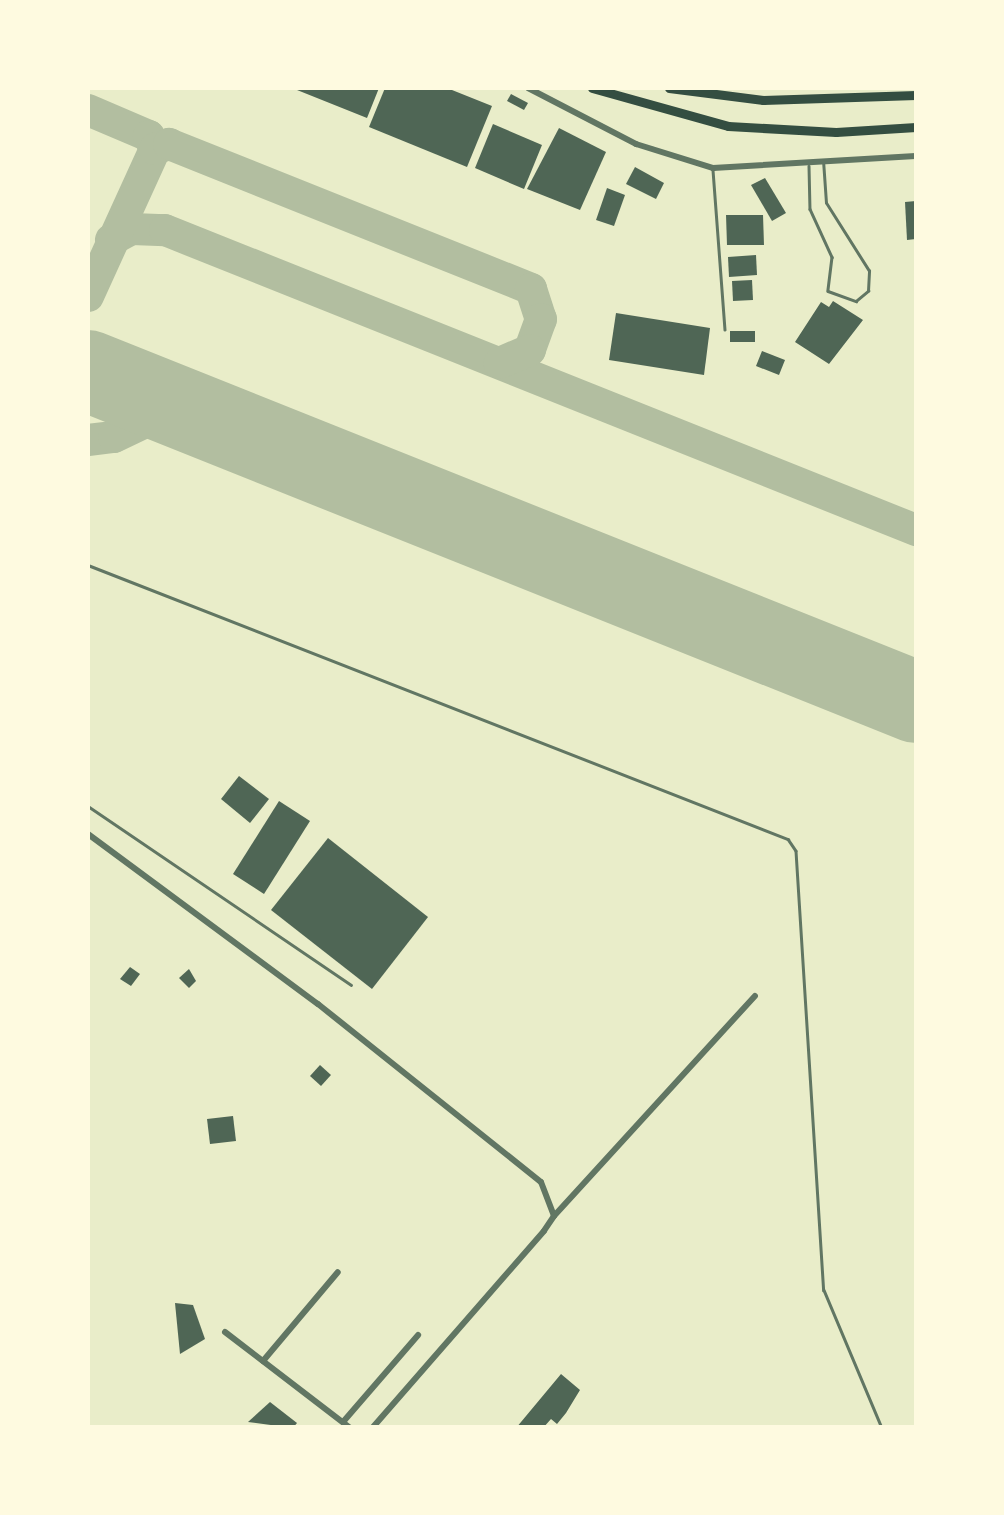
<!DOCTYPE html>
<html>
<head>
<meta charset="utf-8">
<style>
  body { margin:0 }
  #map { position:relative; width:1004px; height:1515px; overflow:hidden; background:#e9edc9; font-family:"Fira Sans",sans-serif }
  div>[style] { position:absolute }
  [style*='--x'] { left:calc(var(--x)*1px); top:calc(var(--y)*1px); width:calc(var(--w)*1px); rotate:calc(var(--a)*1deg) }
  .taxiway>* { height:32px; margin:-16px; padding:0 16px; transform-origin:16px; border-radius:16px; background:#b2bea0 }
  .runway>* { height:82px; margin:-41px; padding:0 41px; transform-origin:41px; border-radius:41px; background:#b2bea0 }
  .building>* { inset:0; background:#4f6655 }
  .service>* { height:2.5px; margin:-1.25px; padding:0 1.25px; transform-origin:1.25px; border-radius:1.25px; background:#617663 }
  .minor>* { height:6px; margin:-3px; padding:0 3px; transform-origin:3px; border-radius:3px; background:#617663 }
  .secondary>* { height:9px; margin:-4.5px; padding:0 4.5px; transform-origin:4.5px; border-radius:4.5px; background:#344e41 }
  span { translate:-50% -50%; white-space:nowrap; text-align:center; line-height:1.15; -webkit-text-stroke:10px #fefae0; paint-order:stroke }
  .frame { position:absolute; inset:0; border:90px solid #fefae0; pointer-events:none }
</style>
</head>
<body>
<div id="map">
  <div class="taxiway">
    <i style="--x:88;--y:110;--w:66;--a:23.1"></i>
    <i style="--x:149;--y:136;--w:14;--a:65"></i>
    <i style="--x:111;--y:240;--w:24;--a:-28"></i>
    <i style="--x:132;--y:229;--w:33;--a:2"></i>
    <i style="--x:165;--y:230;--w:809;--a:21.78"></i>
    <i style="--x:88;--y:296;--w:162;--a:-65.5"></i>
    <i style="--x:155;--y:149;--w:15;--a:-20"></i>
    <i style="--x:169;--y:144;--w:390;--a:21.8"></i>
    <i style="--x:531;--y:289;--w:32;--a:72"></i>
    <i style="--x:541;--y:319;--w:33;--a:110"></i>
    <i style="--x:530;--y:350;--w:33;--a:157"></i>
    <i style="--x:88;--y:440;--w:26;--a:-7"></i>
    <i style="--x:114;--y:437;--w:44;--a:-25.4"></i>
    <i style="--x:915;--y:701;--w:1;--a:45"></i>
  </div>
  <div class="runway">
    <i style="--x:88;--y:371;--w:892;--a:21.79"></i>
  </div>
  <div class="building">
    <i style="clip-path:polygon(292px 88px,379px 88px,367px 118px)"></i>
    <i style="clip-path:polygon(385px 88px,447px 88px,492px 106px,467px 167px,369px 127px)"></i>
    <i style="clip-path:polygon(511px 94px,528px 103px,524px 110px,507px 101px)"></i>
    <i style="clip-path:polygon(493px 124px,542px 145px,524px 189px,475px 168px)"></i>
    <i style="clip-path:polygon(559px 128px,606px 152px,580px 210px,527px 189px)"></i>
    <i style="clip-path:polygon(635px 167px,664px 183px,656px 199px,626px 184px)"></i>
    <i style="clip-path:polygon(765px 178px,786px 213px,772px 221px,751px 185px)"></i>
    <i style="clip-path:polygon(607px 188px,625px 195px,614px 226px,596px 220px)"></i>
    <i style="clip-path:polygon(916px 201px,916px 239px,907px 240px,905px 202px)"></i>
    <i style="clip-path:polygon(726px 215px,763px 215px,764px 245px,727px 245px)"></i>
    <i style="clip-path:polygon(756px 255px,757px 275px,729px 277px,728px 257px)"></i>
    <i style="clip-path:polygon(752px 280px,753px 300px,733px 301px,732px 281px)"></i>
    <i style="clip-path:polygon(833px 301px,863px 320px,829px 364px,795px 342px,821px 302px,829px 307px)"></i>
    <i style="clip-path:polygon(616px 313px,710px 328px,704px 375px,609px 360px)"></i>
    <i style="clip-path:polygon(730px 331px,755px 331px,755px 342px,730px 342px)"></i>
    <i style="clip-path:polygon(762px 351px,785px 360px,779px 375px,756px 366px)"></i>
    <i style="clip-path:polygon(239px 776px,269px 799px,250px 823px,221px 799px)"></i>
    <i style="clip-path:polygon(279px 801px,310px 821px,264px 894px,233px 874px)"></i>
    <i style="clip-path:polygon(328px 838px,428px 917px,372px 989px,271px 910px)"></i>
    <i style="clip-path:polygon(130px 967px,140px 974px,131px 986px,120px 979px)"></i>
    <i style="clip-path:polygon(189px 969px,196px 981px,189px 988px,179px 978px)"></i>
    <i style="clip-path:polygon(320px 1065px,331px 1075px,321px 1086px,310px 1076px)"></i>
    <i style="clip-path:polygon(233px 1116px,236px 1141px,210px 1144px,207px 1119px)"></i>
    <i style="clip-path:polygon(175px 1303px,193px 1305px,205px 1339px,180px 1354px)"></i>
    <i style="clip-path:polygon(561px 1374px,580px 1390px,566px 1413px,557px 1424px,551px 1419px,543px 1428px,516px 1428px)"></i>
    <i style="clip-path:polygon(270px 1402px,297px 1423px,293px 1428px,248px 1422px)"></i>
  </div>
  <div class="service">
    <i style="--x:809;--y:166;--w:43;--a:88.7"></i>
    <i style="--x:810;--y:209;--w:53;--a:65.4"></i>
    <i style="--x:832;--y:257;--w:34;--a:97"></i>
    <i style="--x:828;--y:291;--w:30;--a:20"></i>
    <i style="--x:856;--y:301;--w:16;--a:-40"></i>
    <i style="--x:868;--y:291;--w:20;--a:-87"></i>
    <i style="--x:869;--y:271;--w:80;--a:-122.3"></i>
    <i style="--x:826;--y:203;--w:39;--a:-94"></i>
    <i style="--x:713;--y:170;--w:160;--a:85.7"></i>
    <i style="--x:88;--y:565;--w:752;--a:21.38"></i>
    <i style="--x:788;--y:839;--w:14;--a:56"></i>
    <i style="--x:796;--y:851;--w:440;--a:86.4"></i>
    <i style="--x:824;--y:1290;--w:150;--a:67.2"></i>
    <i style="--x:88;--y:806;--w:318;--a:34.2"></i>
  </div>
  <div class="minor">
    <i style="--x:528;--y:88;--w:122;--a:27.4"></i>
    <i style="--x:636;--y:144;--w:81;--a:17.3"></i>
    <i style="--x:713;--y:168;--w:203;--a:-3.4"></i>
    <i style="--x:88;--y:834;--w:286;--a:36.5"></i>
    <i style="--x:318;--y:1004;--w:285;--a:38.6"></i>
    <i style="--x:541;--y:1182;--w:36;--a:69"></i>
    <i style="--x:554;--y:1216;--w:18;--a:124"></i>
    <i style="--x:544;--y:1231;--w:262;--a:131.1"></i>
    <i style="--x:554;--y:1216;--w:298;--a:-47.6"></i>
    <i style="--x:225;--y:1332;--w:158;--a:37.5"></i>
    <i style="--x:263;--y:1361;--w:116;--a:-49.9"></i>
    <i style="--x:343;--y:1422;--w:115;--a:-49.2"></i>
  </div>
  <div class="secondary">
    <i style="--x:592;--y:88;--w:141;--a:15.6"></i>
    <i style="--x:728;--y:126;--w:108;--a:3.2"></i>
    <i style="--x:836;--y:132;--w:80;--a:-3.6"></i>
    <i style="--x:669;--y:88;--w:95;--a:7.3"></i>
    <i style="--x:763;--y:100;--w:153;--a:-1.9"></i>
  </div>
  <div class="frame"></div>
</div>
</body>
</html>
